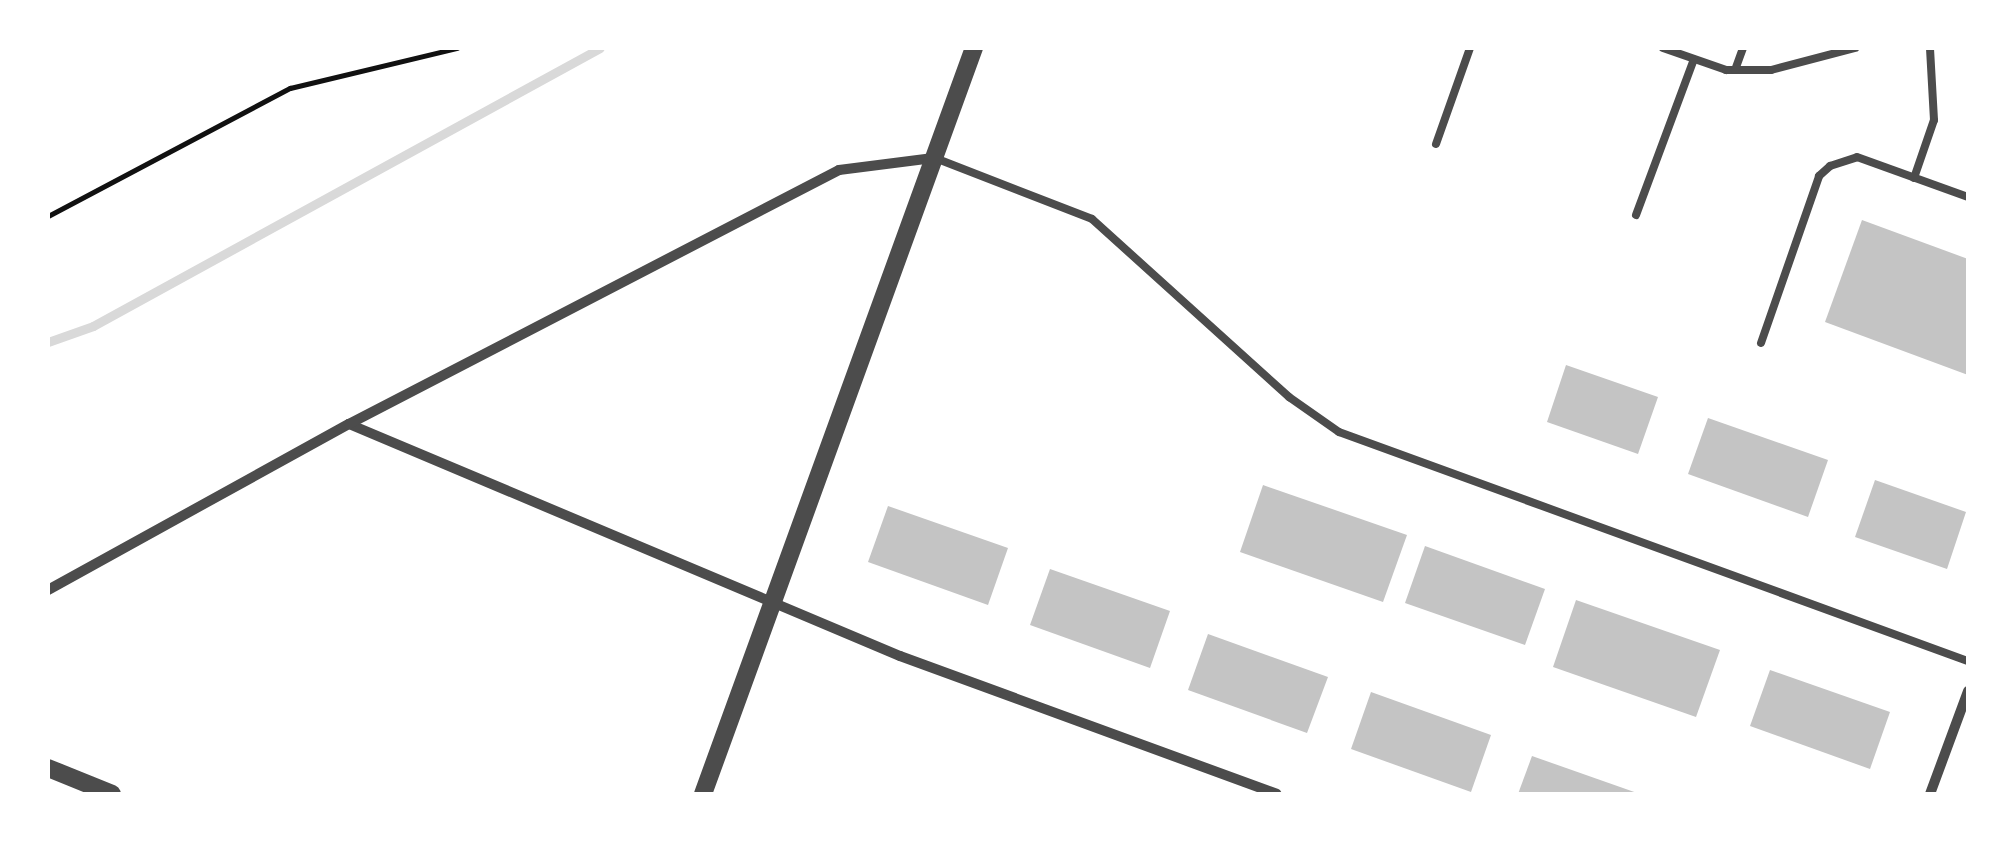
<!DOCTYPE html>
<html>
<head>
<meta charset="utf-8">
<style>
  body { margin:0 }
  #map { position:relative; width:2016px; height:842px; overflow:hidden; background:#fff; font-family:"Archivo Narrow",sans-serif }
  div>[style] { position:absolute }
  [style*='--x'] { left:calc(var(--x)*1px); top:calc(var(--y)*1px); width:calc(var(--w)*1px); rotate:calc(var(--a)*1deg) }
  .stream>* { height:9px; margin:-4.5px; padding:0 4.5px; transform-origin:4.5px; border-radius:4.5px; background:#d9d9d9 }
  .building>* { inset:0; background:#c4c4c4 }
  .path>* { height:5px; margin:-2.5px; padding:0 2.5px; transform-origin:2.5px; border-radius:2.5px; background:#111 }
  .service>* { height:8px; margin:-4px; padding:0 4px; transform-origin:4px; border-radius:4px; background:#4c4c4c }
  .minor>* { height:10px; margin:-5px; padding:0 5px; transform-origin:5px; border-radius:5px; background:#4c4c4c }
  .tertiary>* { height:18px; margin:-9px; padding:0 9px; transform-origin:9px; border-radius:9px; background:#4c4c4c }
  span { translate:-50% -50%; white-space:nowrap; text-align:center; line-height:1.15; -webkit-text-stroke:10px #fff; paint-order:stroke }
  .frame { position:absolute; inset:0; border:50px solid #fff; pointer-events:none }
</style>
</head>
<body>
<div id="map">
  <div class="stream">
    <i style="--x:48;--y:342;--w:48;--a:-19.6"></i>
    <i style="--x:93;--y:326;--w:578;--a:-28.74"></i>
  </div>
  <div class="building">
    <i style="clip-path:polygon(1862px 220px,1968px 259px,1968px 375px,1825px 322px)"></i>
    <i style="clip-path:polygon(1566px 365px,1658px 397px,1638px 454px,1547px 422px)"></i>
    <i style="clip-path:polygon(1708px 418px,1828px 460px,1808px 517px,1688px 474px)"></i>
    <i style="clip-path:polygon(1875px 480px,1966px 512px,1947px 569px,1855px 537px)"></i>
    <i style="clip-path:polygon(1263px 485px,1407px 535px,1383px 602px,1240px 552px)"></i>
    <i style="clip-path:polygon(888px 506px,1008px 548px,988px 605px,868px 562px)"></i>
    <i style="clip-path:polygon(1425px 546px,1545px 589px,1525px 645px,1405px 603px)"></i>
    <i style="clip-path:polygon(1050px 569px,1170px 611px,1150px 668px,1030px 625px)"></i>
    <i style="clip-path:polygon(1576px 600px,1720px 650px,1696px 717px,1553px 667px)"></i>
    <i style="clip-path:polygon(1208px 634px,1328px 677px,1307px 733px,1188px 690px)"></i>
    <i style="clip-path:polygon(1770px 670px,1890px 712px,1870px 769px,1750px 726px)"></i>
    <i style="clip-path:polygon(1371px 692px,1491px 735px,1471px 792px,1351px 749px)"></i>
    <i style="clip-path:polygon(1532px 756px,1640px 794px,1518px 794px)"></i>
  </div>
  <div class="path">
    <i style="--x:48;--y:216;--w:274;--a:-27.9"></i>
    <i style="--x:290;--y:88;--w:172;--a:-13.5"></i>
  </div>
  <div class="service">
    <i style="--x:1663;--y:48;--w:67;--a:19.2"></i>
    <i style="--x:1726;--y:70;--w:45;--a:0"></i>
    <i style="--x:1771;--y:70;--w:87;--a:-14.7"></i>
    <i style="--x:1735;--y:70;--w:23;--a:-70"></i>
    <i style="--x:1436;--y:144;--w:102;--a:-70.5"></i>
    <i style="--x:935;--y:158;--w:168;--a:21.2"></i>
    <i style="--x:1092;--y:219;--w:266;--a:42.1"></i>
    <i style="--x:1289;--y:397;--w:61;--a:35"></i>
    <i style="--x:1339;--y:432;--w:669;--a:20.01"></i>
    <i style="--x:1914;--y:178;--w:61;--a:-71"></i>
    <i style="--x:1934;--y:120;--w:72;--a:-93.2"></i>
    <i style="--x:1636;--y:215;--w:166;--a:-69.6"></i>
    <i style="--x:1761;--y:343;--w:177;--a:-70.8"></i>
    <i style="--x:1819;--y:176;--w:15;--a:-42"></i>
    <i style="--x:1830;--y:166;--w:28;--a:-18"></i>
    <i style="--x:1857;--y:157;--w:118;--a:19.8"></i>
  </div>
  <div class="minor">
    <i style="--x:349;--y:424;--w:598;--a:22.83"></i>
    <i style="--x:900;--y:656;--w:401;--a:20.1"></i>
    <i style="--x:48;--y:590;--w:344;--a:-28.9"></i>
    <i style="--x:349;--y:424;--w:552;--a:-27.4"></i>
    <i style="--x:839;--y:170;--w:95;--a:-7.3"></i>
    <i style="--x:1930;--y:794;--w:110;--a:-69.7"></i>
  </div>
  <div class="tertiary">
    <i style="--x:48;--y:768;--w:69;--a:22.1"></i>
    <i style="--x:703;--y:794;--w:794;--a:-70.04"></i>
  </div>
  <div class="frame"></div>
</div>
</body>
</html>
